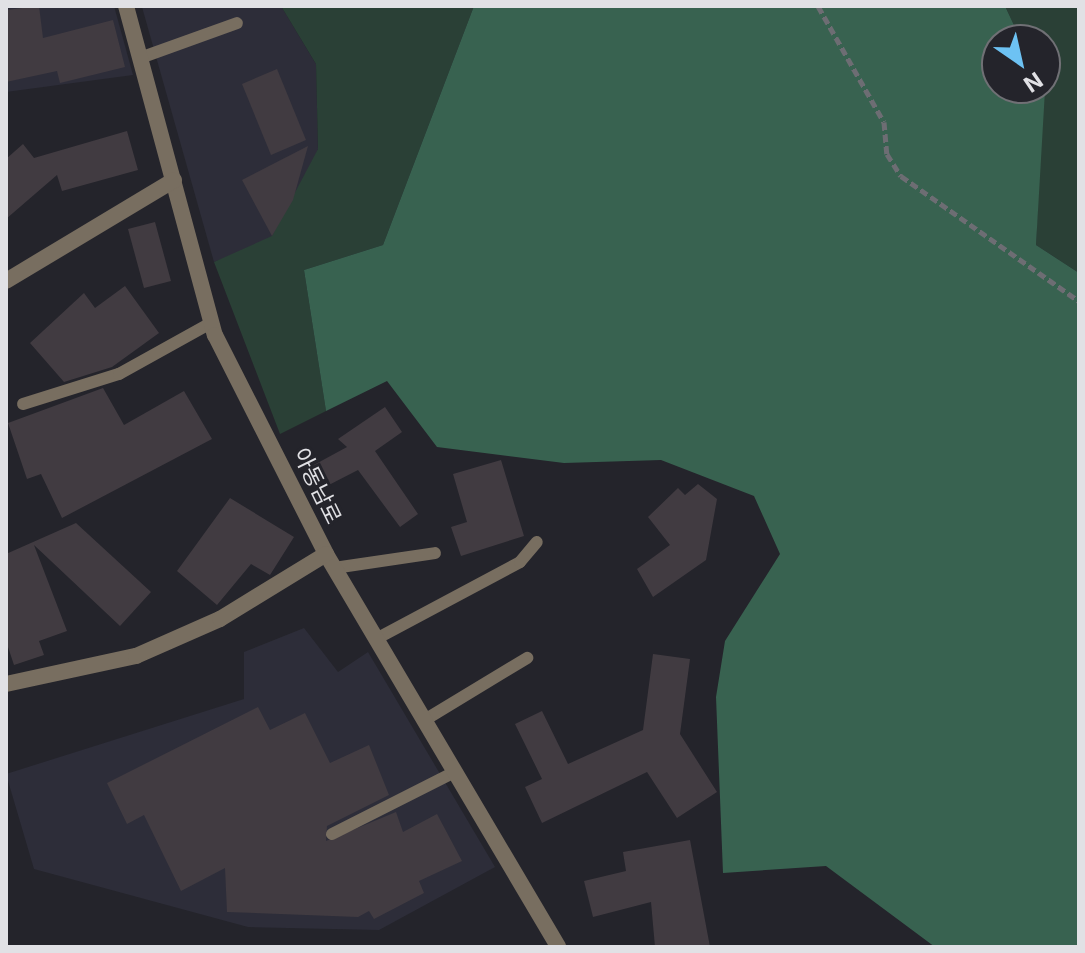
<!DOCTYPE html>
<html>
<head>
<meta charset="utf-8">
<style>
  body { margin:0 }
  #map { position:relative; width:1085px; height:953px; overflow:hidden; background:#24242b; font-family:Inter,"Noto Sans KR",sans-serif }
  div>[style] { position:absolute }
  [style*='--x'] { left:calc(var(--x)*1px); top:calc(var(--y)*1px); width:calc(var(--w)*1px); rotate:calc(var(--a)*1deg) }
  .built>* { inset:0; background:#2d2d39 }
  .green>* { inset:0; background:#2a4036 }
  .forest>* { inset:0; background:#386250 }
  .building>* { inset:0; background:#413b41 }
  .path>* { height:5px; margin-top:-2.5px; transform-origin:0; background:repeating-linear-gradient(90deg,#6d6d73 0 8px,transparent 0 12px) }
  .service>* { height:12px; margin:-6px; padding:0 6px; transform-origin:6px; border-radius:6px; background:#786e60 }
  .minor>* { height:16px; margin:-8px; padding:0 8px; transform-origin:8px; border-radius:8px; background:#786e60 }
  span { translate:-50% -50%; white-space:nowrap; text-align:center; line-height:1.15; -webkit-text-stroke:6px #24242b; paint-order:stroke }
  .street-label { font-size:22px; color:#e1e1e5 }
  .frame { position:absolute; inset:0; border:8px solid #e1e1e5; pointer-events:none }
  .north { position:absolute; left:981px; top:24px; width:80px; height:80px; box-sizing:border-box; background:#24242b; border:2px solid #707075; border-radius:50%; rotate:146deg; font-size:22px; font-weight:700; line-height:32px; text-align:center; color:#e1e1e5 }
  .north::after { content:''; display:block; margin:auto; width:28px; height:36px; background:#6dc2f3; clip-path:polygon(50% 0,100% 100%,50% 72%,0 100%) }
</style>
</head>
<body>
<div id="map">
  <div class="built">
    <i style="clip-path:polygon(6px 6px,114px 6px,133px 75px,6px 92px)"></i>
    <i style="clip-path:polygon(281px 6px,316px 64px,318px 149px,285px 236px,214px 262px,142px 7px)"></i>
    <i style="clip-path:polygon(304px 628px,338px 672px,368px 652px,495px 867px,379px 930px,248px 927px,34px 869px,6px 774px,244px 699px,244px 652px)"></i>
  </div>
  <div class="green">
    <i style="clip-path:polygon(281px 6px,474px 6px,383px 245px,304px 270px,326px 411px,280px 434px,214px 262px,272px 236px,318px 149px,316px 64px)"></i>
    <i style="clip-path:polygon(1005px 6px,1079px 6px,1079px 273px,1036px 245px,1045px 40px,1021px 40px)"></i>
  </div>
  <div class="forest">
    <i style="clip-path:polygon(474px 6px,1005px 6px,1021px 40px,997px 40px,997px 88px,1045px 90px,1036px 245px,1079px 273px,1079px 947px,935px 947px,826px 866px,723px 873px,716px 697px,725px 641px,780px 554px,754px 496px,661px 460px,564px 463px,437px 447px,387px 381px,326px 411px,304px 270px,383px 245px)"></i>
  </div>
  <div class="building">
    <i style="clip-path:polygon(39px 6px,43px 38px,113px 20px,125px 67px,60px 83px,57px 71px,6px 82px,6px 10px)"></i>
    <i style="clip-path:polygon(277px 69px,306px 140px,271px 155px,242px 84px)"></i>
    <i style="clip-path:polygon(127px 131px,138px 170px,62px 191px,57px 175px,6px 219px,6px 159px,23px 144px,34px 158px)"></i>
    <i style="clip-path:polygon(308px 146px,293px 200px,272px 236px,242px 180px)"></i>
    <i style="clip-path:polygon(155px 222px,171px 281px,144px 288px,128px 229px)"></i>
    <i style="clip-path:polygon(125px 286px,159px 333px,112px 367px,64px 382px,30px 343px,84px 293px,95px 308px)"></i>
    <i style="clip-path:polygon(103px 388px,124px 425px,184px 391px,212px 439px,62px 518px,41px 474px,27px 479px,8px 423px)"></i>
    <i style="clip-path:polygon(385px 407px,402px 432px,375px 451px,418px 514px,400px 527px,358px 470px,323px 488px,312px 466px,347px 447px,338px 439px)"></i>
    <i style="clip-path:polygon(501px 460px,524px 536px,461px 556px,451px 527px,467px 522px,453px 474px)"></i>
    <i style="clip-path:polygon(698px 484px,717px 499px,706px 560px,653px 597px,637px 569px,670px 545px,648px 517px,678px 488px,685px 495px)"></i>
    <i style="clip-path:polygon(230px 498px,294px 537px,270px 575px,251px 564px,217px 605px,177px 571px)"></i>
    <i style="clip-path:polygon(76px 523px,151px 592px,120px 626px,34px 545px,67px 631px,39px 641px,44px 655px,14px 665px,6px 641px,6px 554px)"></i>
    <i style="clip-path:polygon(653px 654px,690px 659px,680px 734px,717px 792px,677px 818px,647px 772px,542px 823px,525px 787px,542px 779px,515px 724px,542px 711px,568px 764px,643px 730px)"></i>
    <i style="clip-path:polygon(258px 707px,270px 730px,305px 713px,330px 763px,369px 745px,389px 795px,327px 826px,326px 841px,396px 812px,403px 832px,437px 814px,462px 861px,419px 881px,424px 893px,374px 919px,369px 911px,358px 917px,227px 912px,225px 868px,181px 891px,144px 815px,127px 824px,107px 783px)"></i>
    <i style="clip-path:polygon(690px 840px,710px 947px,655px 947px,651px 902px,593px 917px,584px 881px,626px 871px,623px 852px)"></i>
  </div>
  <div class="path">
    <i style="--x:818;--y:6;--w:133;--a:60.4"></i>
    <i style="--x:884;--y:122;--w:32;--a:85"></i>
    <i style="--x:887;--y:154;--w:26;--a:58"></i>
    <i style="--x:901;--y:176;--w:218;--a:35.1"></i>
  </div>
  <div class="service">
    <i style="--x:140;--y:58;--w:103;--a:-19.8"></i>
    <i style="--x:23;--y:404;--w:101;--a:-17.4"></i>
    <i style="--x:119;--y:374;--w:105;--a:-29"></i>
    <i style="--x:334;--y:568;--w:102;--a:-8.4"></i>
    <i style="--x:376;--y:639;--w:163;--a:-28.1"></i>
    <i style="--x:520;--y:562;--w:26;--a:-50"></i>
    <i style="--x:423;--y:721;--w:122;--a:-31.2"></i>
    <i style="--x:332;--y:834;--w:136;--a:-26.8"></i>
  </div>
  <div class="minor">
    <i style="--x:126;--y:6;--w:341;--a:74.9"></i>
    <i style="--x:215;--y:335;--w:246;--a:63.1"></i>
    <i style="--x:326;--y:554;--w:456;--a:59.4"></i>
    <i style="--x:6;--y:281;--w:196;--a:-31"></i>
    <i style="--x:6;--y:684;--w:133;--a:-12.2"></i>
    <i style="--x:136;--y:656;--w:92;--a:-23.8"></i>
    <i style="--x:220;--y:619;--w:124;--a:-31.5"></i>
  </div>
  <div class="street-label">
    <span style="left:317px;top:486px;rotate:64deg">아동남로</span>
  </div>
  <div class="frame"></div>
  <div class="north">N</div>
</div>
</body>
</html>
